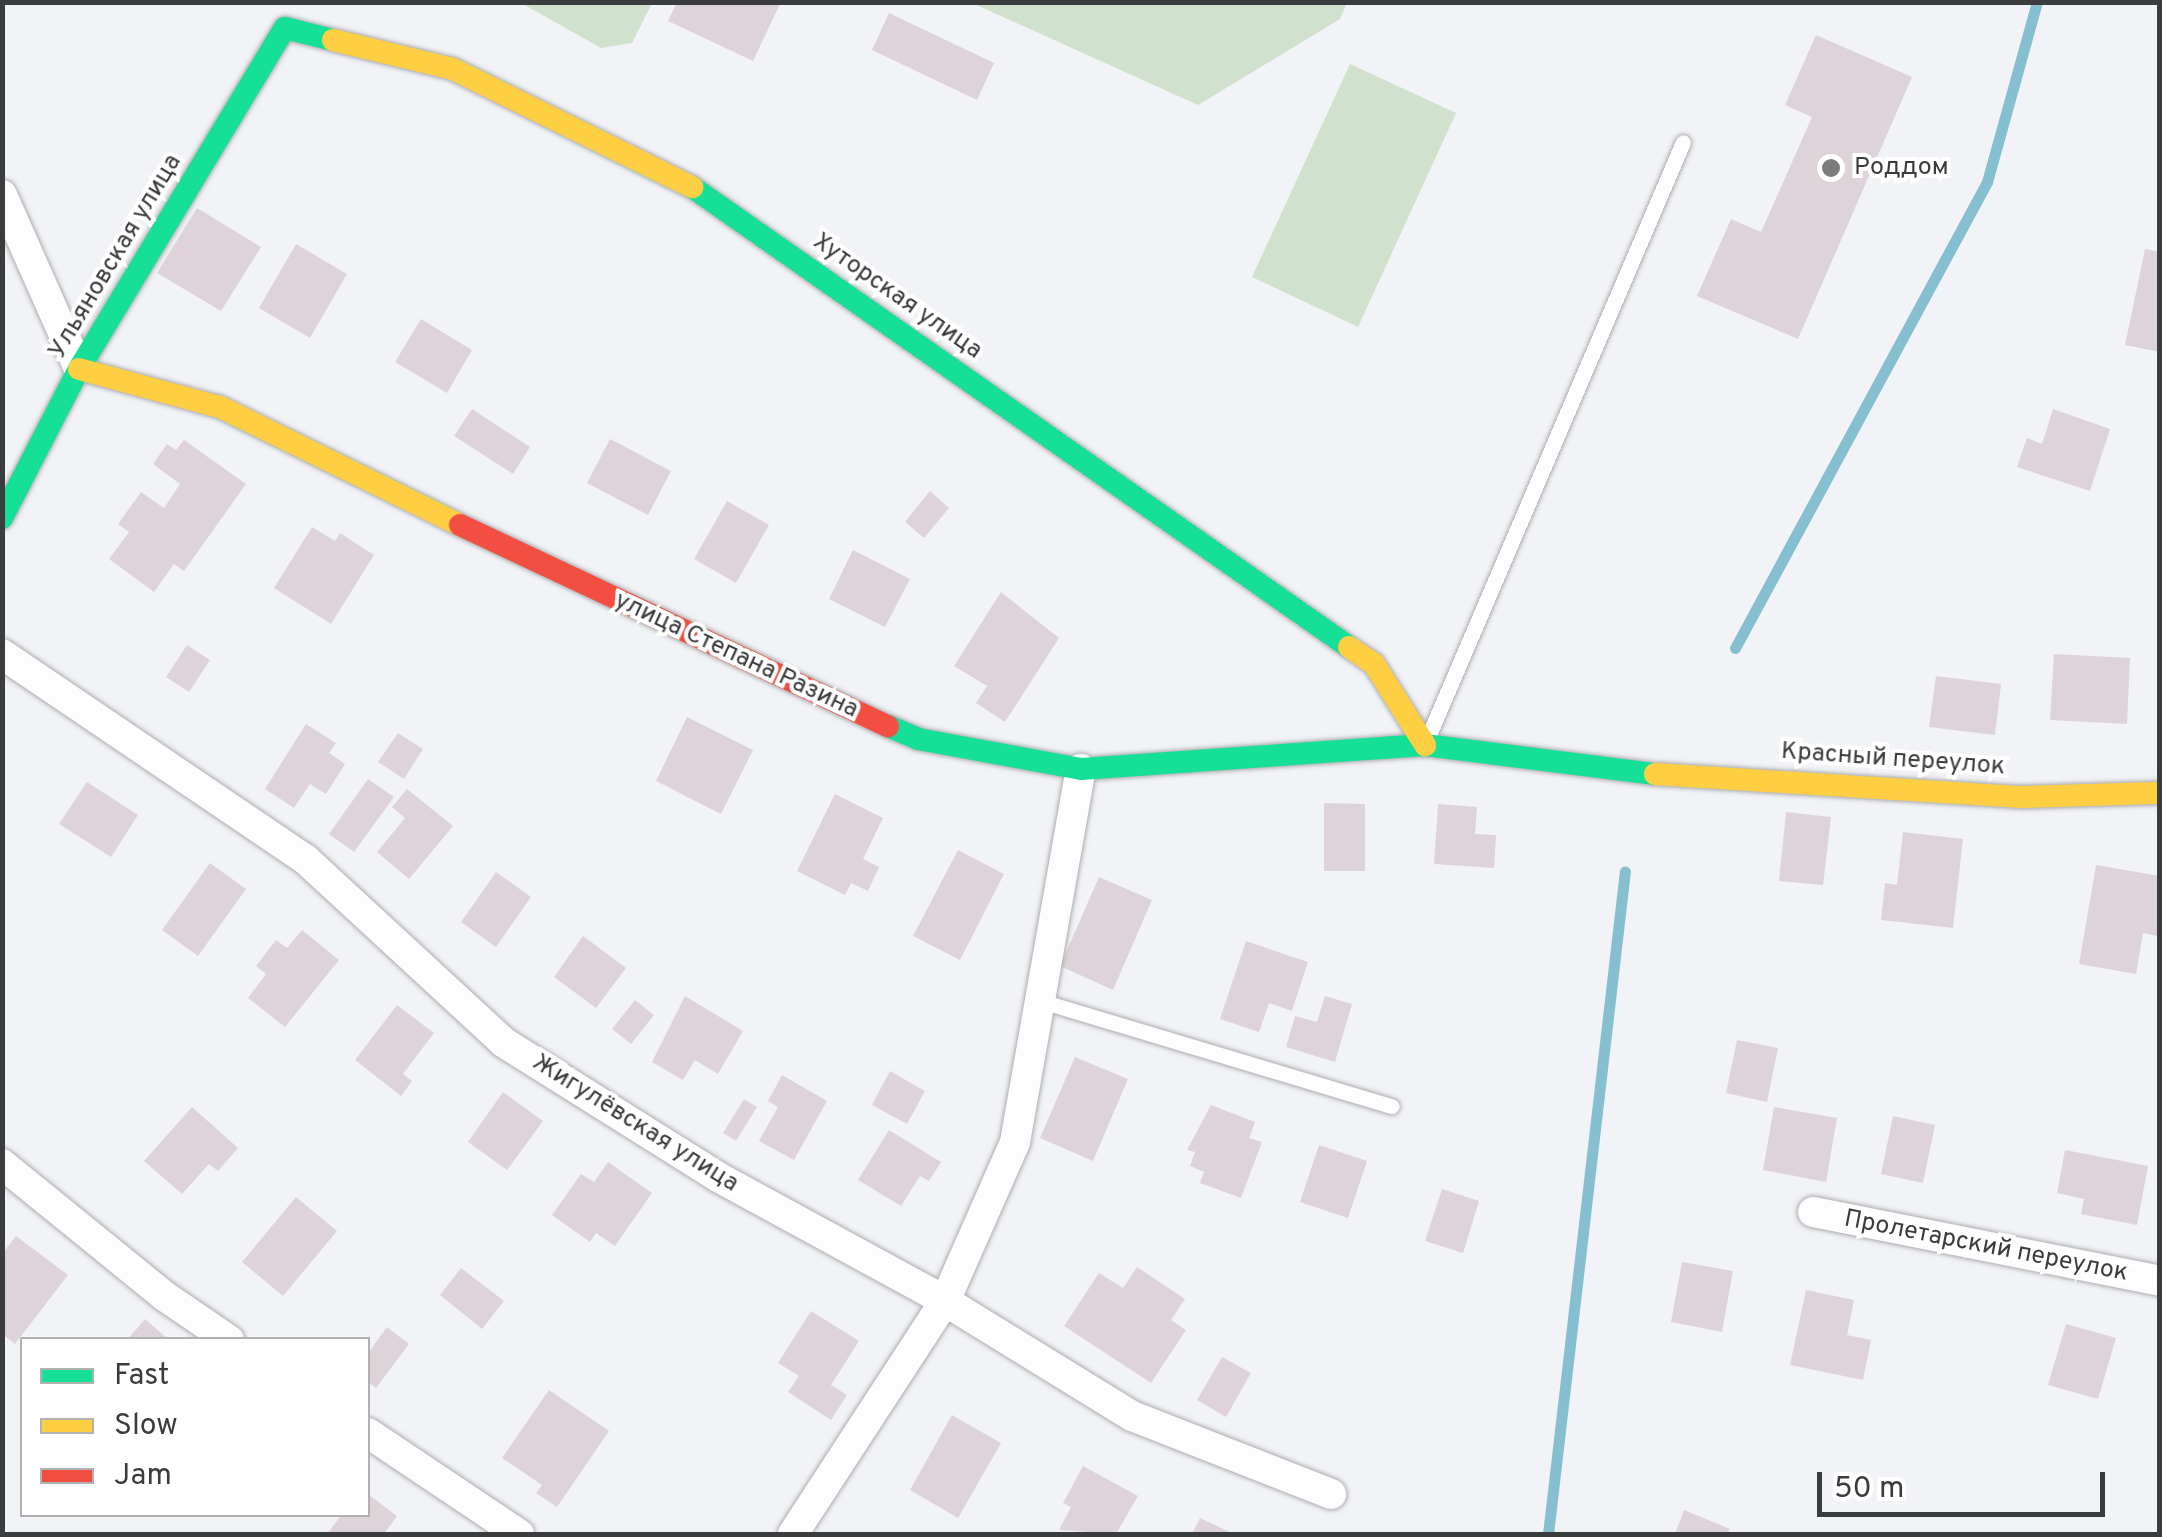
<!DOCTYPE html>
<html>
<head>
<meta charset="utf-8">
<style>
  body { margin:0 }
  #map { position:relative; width:2162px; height:1537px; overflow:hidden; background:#f2f3f6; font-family:Overpass,sans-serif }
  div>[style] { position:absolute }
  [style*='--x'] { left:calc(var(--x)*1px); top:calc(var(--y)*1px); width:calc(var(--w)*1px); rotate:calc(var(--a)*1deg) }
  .green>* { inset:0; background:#d0e1ce }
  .stream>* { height:11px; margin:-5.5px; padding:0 5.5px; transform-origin:5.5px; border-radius:5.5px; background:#85bfd0 }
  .building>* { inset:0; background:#dfd3da }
  .roads { filter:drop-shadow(0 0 2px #adaeb1) drop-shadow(0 0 2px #adaeb1) }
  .lane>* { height:15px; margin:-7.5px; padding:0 7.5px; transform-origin:7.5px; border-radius:7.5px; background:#fdfdfe }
  .street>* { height:30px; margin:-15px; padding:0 15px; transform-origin:15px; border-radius:15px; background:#fdfdfe }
  .fast>* { height:22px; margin:-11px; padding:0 11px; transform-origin:11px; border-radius:11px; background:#16e098 }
  .slow>* { height:22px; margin:-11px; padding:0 11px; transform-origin:11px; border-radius:11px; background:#ffcf43 }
  .jam>* { height:22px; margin:-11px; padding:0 11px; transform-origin:11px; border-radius:11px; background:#f24e42 }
  .dots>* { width:28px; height:28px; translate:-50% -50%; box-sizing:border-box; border:5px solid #fff; border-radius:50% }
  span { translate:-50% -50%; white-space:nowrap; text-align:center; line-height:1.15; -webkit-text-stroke:8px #fff; paint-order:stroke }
  .poi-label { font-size:25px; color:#3b3c3e }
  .left { translate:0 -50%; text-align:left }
  .street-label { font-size:25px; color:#3b3c3e }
  .frame { position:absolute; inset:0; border:5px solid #3b3c3e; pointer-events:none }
  .legend { position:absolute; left:20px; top:1337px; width:350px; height:180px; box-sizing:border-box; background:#fff; border:2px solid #b1b1b2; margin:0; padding:12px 18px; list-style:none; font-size:30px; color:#3b3c3e }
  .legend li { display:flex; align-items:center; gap:20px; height:50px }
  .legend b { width:50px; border:2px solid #b1b1b2 }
  .scale { position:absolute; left:1817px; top:1472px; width:288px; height:45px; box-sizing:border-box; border:5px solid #3b3c3e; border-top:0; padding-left:12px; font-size:30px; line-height:35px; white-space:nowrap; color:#3b3c3e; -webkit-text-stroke:8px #fff; paint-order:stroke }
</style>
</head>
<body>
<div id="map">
  <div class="green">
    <i style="clip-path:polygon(521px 3px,652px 2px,652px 3px,632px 43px,601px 48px)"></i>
    <i style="clip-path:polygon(972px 3px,1347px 3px,1340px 19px,1198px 105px)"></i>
    <i style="clip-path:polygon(1350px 64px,1456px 113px,1358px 327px,1252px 277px)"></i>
  </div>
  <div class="stream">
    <i style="--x:1735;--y:648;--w:530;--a:-61.6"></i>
    <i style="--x:1987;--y:182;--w:187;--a:-74.5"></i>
    <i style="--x:1548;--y:1534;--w:667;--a:-83.38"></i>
  </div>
  <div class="building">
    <i style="clip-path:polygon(677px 2px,781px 2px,753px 61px,668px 21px)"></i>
    <i style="clip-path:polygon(889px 13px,994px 63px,977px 100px,872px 50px)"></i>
    <i style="clip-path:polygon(1816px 35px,1912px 77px,1798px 339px,1697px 296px,1731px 219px,1761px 232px,1812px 117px,1785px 105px)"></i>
    <i style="clip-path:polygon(197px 208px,261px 247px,221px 311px,157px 273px)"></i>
    <i style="clip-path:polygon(296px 244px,347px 274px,310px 338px,259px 308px)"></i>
    <i style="clip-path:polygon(2145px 249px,2160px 252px,2160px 352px,2125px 345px)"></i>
    <i style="clip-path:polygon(421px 319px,472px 350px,447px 393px,395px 362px)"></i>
    <i style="clip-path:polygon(472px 409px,530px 447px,513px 474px,454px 436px)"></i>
    <i style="clip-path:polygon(2053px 409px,2110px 429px,2090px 491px,2017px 467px,2027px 438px,2042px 444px)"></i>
    <i style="clip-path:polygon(610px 439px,671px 471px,648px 515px,587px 483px)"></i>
    <i style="clip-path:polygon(184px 440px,246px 484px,184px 571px,174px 564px,154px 592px,109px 559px,129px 532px,118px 524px,141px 492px,164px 508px,180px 484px,153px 464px,167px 444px,176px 450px)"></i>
    <i style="clip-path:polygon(930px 491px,949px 508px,924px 538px,905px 522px)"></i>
    <i style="clip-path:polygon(727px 501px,769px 525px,736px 583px,694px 559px)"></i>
    <i style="clip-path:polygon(312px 527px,335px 541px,340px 533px,374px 555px,331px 624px,274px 588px)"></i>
    <i style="clip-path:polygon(853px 550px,910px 579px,885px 627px,829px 599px)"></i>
    <i style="clip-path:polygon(1001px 592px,1059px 638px,1005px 722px,976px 703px,987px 686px,954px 666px)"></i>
    <i style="clip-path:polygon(187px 645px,210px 660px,189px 692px,166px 677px)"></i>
    <i style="clip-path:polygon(2054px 654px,2130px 658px,2127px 724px,2050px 720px)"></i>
    <i style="clip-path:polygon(1936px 676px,2001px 684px,1995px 735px,1929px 727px)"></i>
    <i style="clip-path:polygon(687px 717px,753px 750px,721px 814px,656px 781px)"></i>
    <i style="clip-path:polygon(306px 724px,336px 743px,329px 753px,345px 764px,326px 794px,310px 784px,294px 808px,265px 789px)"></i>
    <i style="clip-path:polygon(398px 733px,423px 749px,404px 779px,378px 762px)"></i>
    <i style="clip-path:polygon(368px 779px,394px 797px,354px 852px,329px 834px)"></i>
    <i style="clip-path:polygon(87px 782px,138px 815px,111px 857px,59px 824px)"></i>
    <i style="clip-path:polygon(407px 789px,453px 826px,409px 879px,377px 852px,405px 818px,392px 807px)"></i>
    <i style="clip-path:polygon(835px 794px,883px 818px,863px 859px,879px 867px,868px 891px,851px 883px,845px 895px,797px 871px)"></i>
    <i style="clip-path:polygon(1324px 803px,1365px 804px,1365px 871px,1324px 871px)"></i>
    <i style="clip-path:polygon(1438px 804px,1477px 807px,1475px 834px,1496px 835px,1494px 868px,1434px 864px)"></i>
    <i style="clip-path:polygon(1786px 812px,1831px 817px,1823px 885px,1779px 881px)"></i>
    <i style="clip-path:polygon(1903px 832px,1963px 839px,1953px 928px,1881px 920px,1885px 883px,1897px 885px)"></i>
    <i style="clip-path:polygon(958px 850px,1004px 874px,960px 960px,913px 936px)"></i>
    <i style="clip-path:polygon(210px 863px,246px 889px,198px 956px,162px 930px)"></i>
    <i style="clip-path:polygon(2096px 865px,2160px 876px,2157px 936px,2143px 933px,2136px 974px,2079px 964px)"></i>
    <i style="clip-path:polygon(496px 872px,531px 897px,496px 947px,461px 922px)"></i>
    <i style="clip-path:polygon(1099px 877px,1152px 900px,1113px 990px,1060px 966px)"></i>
    <i style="clip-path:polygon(302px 930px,339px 960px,285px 1027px,248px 998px,266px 974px,256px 966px,276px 940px,287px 948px)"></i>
    <i style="clip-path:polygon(583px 936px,626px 968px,596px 1008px,554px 977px)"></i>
    <i style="clip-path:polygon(1246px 941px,1308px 962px,1292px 1011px,1269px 1003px,1259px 1032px,1220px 1019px)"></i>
    <i style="clip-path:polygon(685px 996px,743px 1031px,718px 1074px,695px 1060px,683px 1080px,652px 1062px)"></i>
    <i style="clip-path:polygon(1325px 996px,1352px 1004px,1335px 1062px,1286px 1047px,1295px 1016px,1317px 1022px)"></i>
    <i style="clip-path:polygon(635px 1000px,654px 1015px,631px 1044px,612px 1029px)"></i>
    <i style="clip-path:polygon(397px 1005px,434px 1033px,403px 1074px,412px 1081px,401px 1096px,355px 1060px)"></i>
    <i style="clip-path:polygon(1737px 1040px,1778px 1048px,1767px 1102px,1726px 1093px)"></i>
    <i style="clip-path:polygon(1075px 1057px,1128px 1079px,1093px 1161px,1040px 1138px)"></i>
    <i style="clip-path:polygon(890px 1071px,925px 1091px,907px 1124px,872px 1105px)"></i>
    <i style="clip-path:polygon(782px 1075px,827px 1101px,794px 1160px,759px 1141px,778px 1107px,768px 1101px)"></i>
    <i style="clip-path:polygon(503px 1092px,543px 1121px,507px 1170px,468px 1142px)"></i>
    <i style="clip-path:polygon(744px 1099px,757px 1107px,736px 1141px,723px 1133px)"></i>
    <i style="clip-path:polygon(1211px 1105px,1255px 1122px,1249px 1138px,1262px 1142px,1241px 1198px,1200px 1183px,1204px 1172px,1190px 1166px,1195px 1152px,1187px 1150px)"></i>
    <i style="clip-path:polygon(192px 1107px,238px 1148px,218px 1171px,209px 1164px,182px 1194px,144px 1161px)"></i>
    <i style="clip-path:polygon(1774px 1107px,1837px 1118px,1826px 1182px,1763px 1170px)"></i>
    <i style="clip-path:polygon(1893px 1116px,1935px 1125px,1923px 1183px,1881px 1174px)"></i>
    <i style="clip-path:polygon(889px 1130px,941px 1162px,929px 1181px,920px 1176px,901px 1206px,858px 1180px)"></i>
    <i style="clip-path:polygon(1319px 1145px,1367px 1161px,1348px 1218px,1300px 1202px)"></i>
    <i style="clip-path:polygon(2065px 1150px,2148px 1166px,2137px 1225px,2081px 1214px,2084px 1199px,2057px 1193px)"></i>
    <i style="clip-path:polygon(608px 1162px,652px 1193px,615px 1246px,596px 1233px,590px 1242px,552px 1215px,581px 1174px,594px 1182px)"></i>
    <i style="clip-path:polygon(1442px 1189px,1479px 1201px,1463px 1253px,1425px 1241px)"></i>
    <i style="clip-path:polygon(296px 1197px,337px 1231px,283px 1296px,242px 1262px)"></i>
    <i style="clip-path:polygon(16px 1236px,68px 1275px,15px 1344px,2px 1334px,2px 1254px)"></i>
    <i style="clip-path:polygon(1682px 1262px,1733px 1271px,1722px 1332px,1671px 1322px)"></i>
    <i style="clip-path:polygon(1137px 1267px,1185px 1299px,1171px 1320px,1186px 1330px,1151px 1383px,1064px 1326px,1099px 1273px,1123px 1288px)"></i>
    <i style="clip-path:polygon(461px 1268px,504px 1301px,482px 1329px,440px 1295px)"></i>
    <i style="clip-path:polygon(1806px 1290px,1854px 1300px,1847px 1335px,1871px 1340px,1863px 1380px,1790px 1365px)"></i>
    <i style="clip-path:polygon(811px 1311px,859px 1341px,831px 1385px,847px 1395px,831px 1420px,788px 1392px,799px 1376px,778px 1363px)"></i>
    <i style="clip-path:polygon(145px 1319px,169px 1340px,127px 1340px)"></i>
    <i style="clip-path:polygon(2066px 1324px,2116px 1338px,2098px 1399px,2048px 1385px)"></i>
    <i style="clip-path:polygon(387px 1327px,409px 1344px,376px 1388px,368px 1382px,368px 1353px)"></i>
    <i style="clip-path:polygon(1222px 1357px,1251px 1373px,1226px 1417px,1197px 1400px)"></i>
    <i style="clip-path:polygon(549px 1390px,609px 1431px,557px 1507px,536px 1493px,542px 1485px,502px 1458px)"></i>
    <i style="clip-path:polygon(952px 1415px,1001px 1443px,958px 1518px,910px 1490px)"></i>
    <i style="clip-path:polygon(1083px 1466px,1138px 1496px,1116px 1534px,1059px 1530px,1071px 1507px,1063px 1503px)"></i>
    <i style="clip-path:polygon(368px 1494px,397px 1516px,384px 1534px,327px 1534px,342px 1514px,368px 1514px)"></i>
    <i style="clip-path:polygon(1684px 1510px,1730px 1529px,1727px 1534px,1675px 1534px)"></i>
    <i style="clip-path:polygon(1200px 1518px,1234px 1534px,1192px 1534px)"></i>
  </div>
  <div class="roads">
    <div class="lane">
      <i style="--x:1428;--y:737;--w:647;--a:-66.8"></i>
      <i style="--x:1041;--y:1001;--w:366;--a:16.7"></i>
    </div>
    <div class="street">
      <i style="--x:2;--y:195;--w:190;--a:66.1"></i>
      <i style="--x:2;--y:654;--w:366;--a:34.1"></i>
      <i style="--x:305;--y:859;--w:270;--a:42.7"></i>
      <i style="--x:503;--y:1042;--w:254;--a:32.1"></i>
      <i style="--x:718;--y:1177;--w:259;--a:28.6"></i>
      <i style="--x:945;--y:1301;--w:220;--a:31.6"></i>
      <i style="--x:1132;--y:1416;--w:214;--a:21.4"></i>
      <i style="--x:2;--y:1164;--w:208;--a:39.1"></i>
      <i style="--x:163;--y:1295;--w:80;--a:34.3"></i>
      <i style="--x:1813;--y:1212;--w:354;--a:11.2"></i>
      <i style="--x:368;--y:1433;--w:182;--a:33.8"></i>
      <i style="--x:793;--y:1534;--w:278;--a:-56.9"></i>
      <i style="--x:945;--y:1301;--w:174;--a:-66.2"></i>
      <i style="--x:1015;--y:1142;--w:379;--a:-80"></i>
    </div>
    <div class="fast">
      <i style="--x:692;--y:187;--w:802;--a:35"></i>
      <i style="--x:2;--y:518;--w:168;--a:-62.7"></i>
      <i style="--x:79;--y:369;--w:398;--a:-58.9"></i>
      <i style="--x:285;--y:28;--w:49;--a:14"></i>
      <i style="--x:888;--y:726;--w:33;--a:23"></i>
      <i style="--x:918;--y:739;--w:166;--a:10.4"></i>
      <i style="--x:1081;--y:769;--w:345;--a:-4"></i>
      <i style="--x:1425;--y:745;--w:232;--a:7.2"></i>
    </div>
    <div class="slow">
      <i style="--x:333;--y:40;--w:123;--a:13.6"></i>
      <i style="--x:453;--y:69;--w:267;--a:26.3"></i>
      <i style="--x:79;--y:369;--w:146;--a:15.1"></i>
      <i style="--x:220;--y:407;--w:267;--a:26.2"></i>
      <i style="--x:1349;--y:647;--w:30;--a:34"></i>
      <i style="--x:1374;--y:664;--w:96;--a:57.8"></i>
      <i style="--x:1655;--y:774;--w:368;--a:3.6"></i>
      <i style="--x:2022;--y:797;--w:138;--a:-1.7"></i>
    </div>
    <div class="jam">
      <i style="--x:460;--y:525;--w:473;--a:25.2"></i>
    </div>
  </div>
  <div class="dots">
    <i style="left:1831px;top:168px;background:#7b7c7e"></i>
  </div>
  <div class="poi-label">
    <span class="left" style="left:1854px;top:168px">Роддом</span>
  </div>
  <div class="street-label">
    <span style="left:116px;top:257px;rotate:-59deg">Ульяновская улица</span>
    <span style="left:897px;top:297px;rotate:35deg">Хуторская улица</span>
    <span style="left:736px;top:656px;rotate:25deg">улица Степана Разина</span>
    <span style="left:1893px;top:760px;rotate:4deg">Красный переулок</span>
    <span style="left:635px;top:1124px;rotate:32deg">Жигулёвская улица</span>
    <span style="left:1986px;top:1247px;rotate:11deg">Пролетарский переулок</span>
  </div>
  <div class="frame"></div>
  <ul class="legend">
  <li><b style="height:12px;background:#16e098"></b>Fast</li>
  <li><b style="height:12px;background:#ffcf43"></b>Slow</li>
  <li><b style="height:12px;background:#f24e42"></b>Jam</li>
  </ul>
  <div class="scale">50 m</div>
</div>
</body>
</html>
